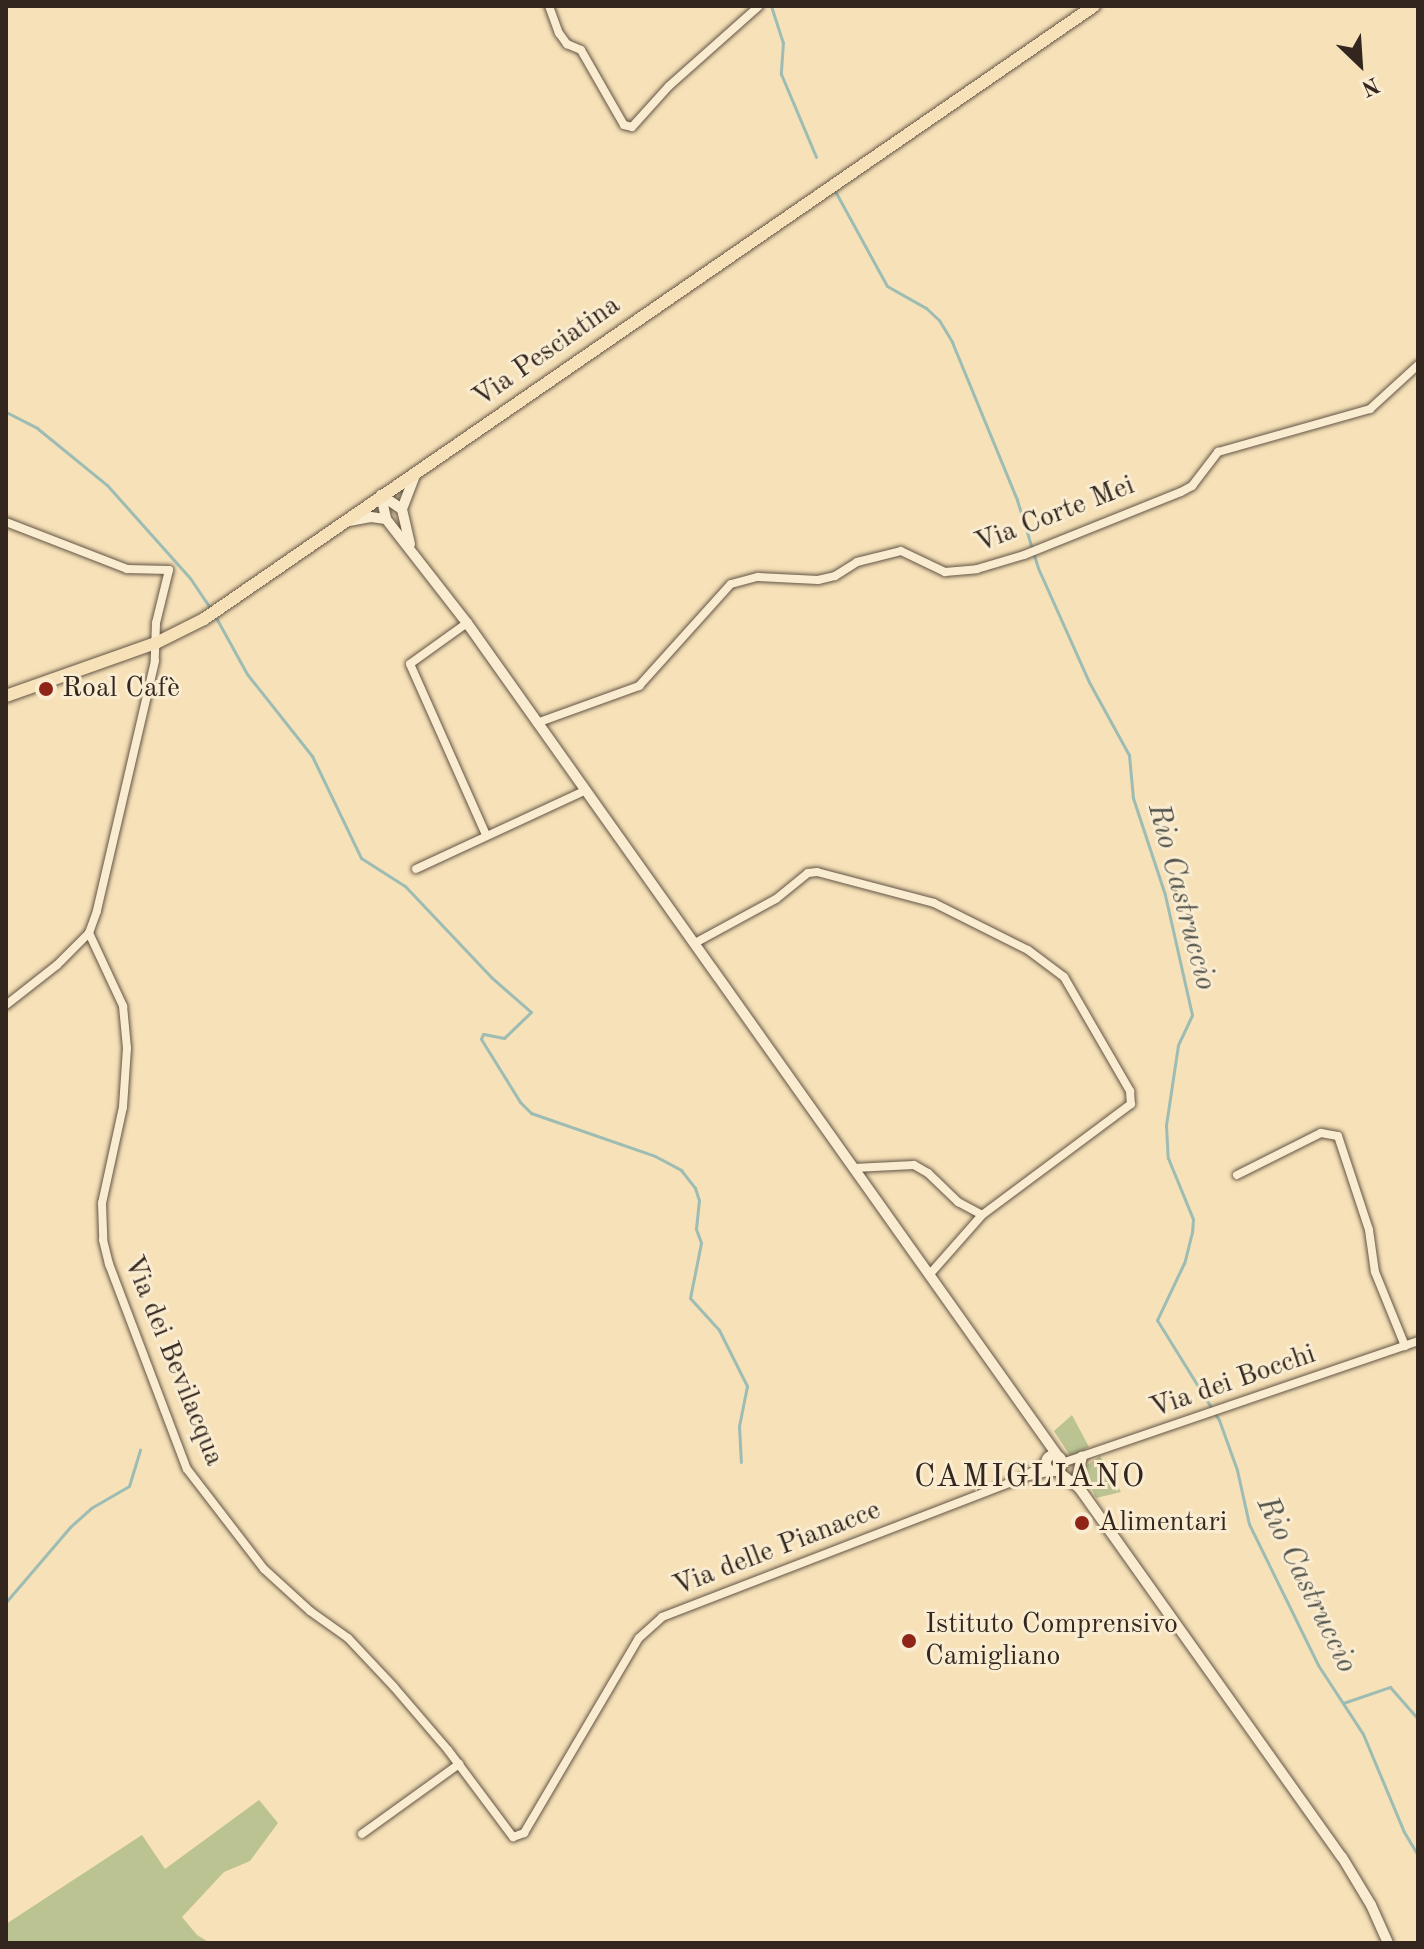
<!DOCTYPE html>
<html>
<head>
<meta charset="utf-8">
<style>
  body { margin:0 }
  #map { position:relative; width:1424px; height:1949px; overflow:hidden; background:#f6e1b8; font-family:"Old Standard TT",serif }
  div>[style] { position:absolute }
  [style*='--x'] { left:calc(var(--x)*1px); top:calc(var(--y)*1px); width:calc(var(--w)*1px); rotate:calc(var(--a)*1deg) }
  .green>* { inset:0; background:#bac391 }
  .stream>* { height:3px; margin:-1.5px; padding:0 1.5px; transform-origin:1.5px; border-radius:1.5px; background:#9dbcb4 }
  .roads { filter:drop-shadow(0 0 2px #635545) drop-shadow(0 0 2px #635545) }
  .minor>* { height:8px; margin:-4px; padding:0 4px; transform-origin:4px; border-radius:4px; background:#f9ecd1 }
  .tertiary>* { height:10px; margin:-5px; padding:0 5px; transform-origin:5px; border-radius:5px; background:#f9ecd1 }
  .tertiary>.ring { margin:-5px; padding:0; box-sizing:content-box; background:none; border:10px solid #f9ecd1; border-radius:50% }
  .primary>* { height:12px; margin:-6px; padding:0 6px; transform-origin:6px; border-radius:6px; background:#f6e1b8 }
  .dots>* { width:22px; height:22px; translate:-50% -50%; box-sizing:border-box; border:4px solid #f9ecd1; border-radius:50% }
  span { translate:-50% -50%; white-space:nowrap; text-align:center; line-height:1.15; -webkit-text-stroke:6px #f9ecd1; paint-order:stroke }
  .street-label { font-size:28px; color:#32261f }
  .poi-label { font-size:28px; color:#32261f }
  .left { translate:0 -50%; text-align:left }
  .water-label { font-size:30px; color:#52534c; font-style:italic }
  .quarter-label { font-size:32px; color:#32261f; letter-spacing:2px }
  .frame { position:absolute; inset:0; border:8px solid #32261f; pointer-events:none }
  .north { position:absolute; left:1320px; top:24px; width:80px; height:80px; -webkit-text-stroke:6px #f9ecd1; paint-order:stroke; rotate:155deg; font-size:22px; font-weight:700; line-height:32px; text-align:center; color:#32261f }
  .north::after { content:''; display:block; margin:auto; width:28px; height:36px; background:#32261f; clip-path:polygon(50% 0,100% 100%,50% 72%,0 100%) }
</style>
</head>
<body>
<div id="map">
  <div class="green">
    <i style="clip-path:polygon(1072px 1415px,1089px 1447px,1071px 1457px,1054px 1431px)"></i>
    <i style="clip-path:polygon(1100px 1456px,1121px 1492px,1096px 1498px,1083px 1468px)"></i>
    <i style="clip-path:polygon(259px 1800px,278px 1823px,250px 1861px,224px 1872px,182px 1917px,197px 1935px,210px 1943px,6px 1943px,6px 1924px,142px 1835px,165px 1869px)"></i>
  </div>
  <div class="stream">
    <i style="--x:771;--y:6;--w:38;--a:72"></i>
    <i style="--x:783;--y:42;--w:32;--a:94"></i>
    <i style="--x:781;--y:74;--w:90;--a:67.1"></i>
    <i style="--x:835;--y:191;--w:108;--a:61.3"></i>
    <i style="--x:887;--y:286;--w:45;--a:29.4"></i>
    <i style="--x:926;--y:308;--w:18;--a:43"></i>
    <i style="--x:939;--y:320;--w:26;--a:59"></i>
    <i style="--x:952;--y:342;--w:171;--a:67.6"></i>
    <i style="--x:1017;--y:500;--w:71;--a:72.8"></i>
    <i style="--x:1038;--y:568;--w:125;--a:65.9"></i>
    <i style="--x:1089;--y:682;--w:83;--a:61.3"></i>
    <i style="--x:1129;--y:755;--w:43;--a:84.7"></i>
    <i style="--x:1133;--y:798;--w:102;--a:71.7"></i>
    <i style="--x:1165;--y:895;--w:123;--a:77.3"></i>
    <i style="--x:1192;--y:1015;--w:33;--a:115"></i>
    <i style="--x:1178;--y:1045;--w:81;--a:98.5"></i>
    <i style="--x:1166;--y:1125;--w:33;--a:87"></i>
    <i style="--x:1168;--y:1158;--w:66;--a:67.7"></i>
    <i style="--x:1193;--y:1219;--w:13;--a:94"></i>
    <i style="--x:1192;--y:1232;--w:32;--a:104"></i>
    <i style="--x:1184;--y:1263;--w:63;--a:115.3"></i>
    <i style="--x:1157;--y:1320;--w:118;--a:58.2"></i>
    <i style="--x:1219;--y:1420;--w:53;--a:70.2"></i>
    <i style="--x:1237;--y:1470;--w:55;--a:77.5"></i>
    <i style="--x:1249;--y:1524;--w:157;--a:63.9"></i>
    <i style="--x:1318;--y:1665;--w:82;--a:56.9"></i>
    <i style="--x:1363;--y:1734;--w:106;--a:67.3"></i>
    <i style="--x:1404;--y:1832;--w:27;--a:59"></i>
    <i style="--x:6;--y:412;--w:35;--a:27"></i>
    <i style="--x:37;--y:428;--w:90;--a:39.2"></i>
    <i style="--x:107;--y:485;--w:125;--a:48.3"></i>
    <i style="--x:190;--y:578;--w:36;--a:56"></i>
    <i style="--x:214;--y:614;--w:68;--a:61.2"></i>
    <i style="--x:247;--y:674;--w:105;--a:51.6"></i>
    <i style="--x:312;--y:756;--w:113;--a:64.3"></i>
    <i style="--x:361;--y:858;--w:52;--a:32.5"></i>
    <i style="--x:405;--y:886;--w:125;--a:46.6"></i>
    <i style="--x:491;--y:977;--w:53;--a:41.2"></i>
    <i style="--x:531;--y:1012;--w:37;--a:136"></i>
    <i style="--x:504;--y:1038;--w:21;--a:-169"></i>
    <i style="--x:483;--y:1034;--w:5;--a:112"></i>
    <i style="--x:481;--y:1039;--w:74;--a:58.2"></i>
    <i style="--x:520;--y:1102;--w:16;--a:45"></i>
    <i style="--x:531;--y:1113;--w:131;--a:19.1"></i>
    <i style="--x:655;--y:1156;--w:30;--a:28"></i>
    <i style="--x:681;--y:1170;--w:23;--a:52"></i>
    <i style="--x:695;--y:1188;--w:13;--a:72"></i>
    <i style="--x:699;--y:1200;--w:29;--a:96"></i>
    <i style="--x:696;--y:1229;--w:15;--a:70"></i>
    <i style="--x:701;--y:1243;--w:56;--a:101.3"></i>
    <i style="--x:690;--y:1298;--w:43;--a:47.8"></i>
    <i style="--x:719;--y:1330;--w:63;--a:63.4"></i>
    <i style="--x:747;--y:1386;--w:41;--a:101.3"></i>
    <i style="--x:739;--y:1426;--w:36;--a:87"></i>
    <i style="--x:6;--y:1602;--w:99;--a:-49.5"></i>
    <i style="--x:70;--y:1527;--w:28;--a:-42"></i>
    <i style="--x:91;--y:1508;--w:44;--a:-30.1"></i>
    <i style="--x:129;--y:1486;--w:38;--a:-73"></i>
    <i style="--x:1343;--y:1703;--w:50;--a:-18.8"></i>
    <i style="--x:1390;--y:1687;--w:43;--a:48.8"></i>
  </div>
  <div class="roads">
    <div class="minor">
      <i style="--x:549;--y:6;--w:29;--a:70"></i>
      <i style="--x:559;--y:33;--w:14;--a:54"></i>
      <i style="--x:567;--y:44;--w:15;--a:23"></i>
      <i style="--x:581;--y:50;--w:86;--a:60.2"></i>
      <i style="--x:624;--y:125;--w:8;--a:14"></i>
      <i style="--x:632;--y:127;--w:55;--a:-47.9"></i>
      <i style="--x:669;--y:86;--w:120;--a:-41.6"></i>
      <i style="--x:6;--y:522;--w:130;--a:21.2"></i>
      <i style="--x:127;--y:569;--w:42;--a:1.4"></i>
      <i style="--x:169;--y:570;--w:55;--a:103.8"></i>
      <i style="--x:156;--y:623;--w:38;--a:92"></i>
      <i style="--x:155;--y:661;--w:257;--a:103.1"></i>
      <i style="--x:97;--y:911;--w:23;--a:110"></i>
      <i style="--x:89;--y:933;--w:45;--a:135"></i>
      <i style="--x:57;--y:965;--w:65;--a:141.9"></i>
      <i style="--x:467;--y:623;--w:70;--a:144.3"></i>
      <i style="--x:410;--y:664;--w:187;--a:66"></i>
      <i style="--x:537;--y:723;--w:109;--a:-19.9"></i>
      <i style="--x:639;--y:686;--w:137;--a:-48"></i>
      <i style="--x:731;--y:584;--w:28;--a:-15"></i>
      <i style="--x:758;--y:577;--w:60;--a:2.9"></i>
      <i style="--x:818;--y:580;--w:17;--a:-13"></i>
      <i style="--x:835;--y:576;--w:26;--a:-32"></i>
      <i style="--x:857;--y:562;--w:45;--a:-14"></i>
      <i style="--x:901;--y:551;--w:49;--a:25.5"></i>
      <i style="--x:945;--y:572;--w:32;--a:-5"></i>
      <i style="--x:977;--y:569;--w:49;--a:-16.6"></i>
      <i style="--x:1024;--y:555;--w:169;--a:-21.9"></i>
      <i style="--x:1181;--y:492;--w:13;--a:-29"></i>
      <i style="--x:1192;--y:486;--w:43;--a:-52.6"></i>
      <i style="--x:1218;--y:452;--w:158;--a:-15.8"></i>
      <i style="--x:1370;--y:409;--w:65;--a:-42.5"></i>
      <i style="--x:416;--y:869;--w:187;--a:-24.9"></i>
      <i style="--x:89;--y:933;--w:81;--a:65"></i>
      <i style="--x:123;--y:1006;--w:42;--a:84.6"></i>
      <i style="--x:127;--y:1048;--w:59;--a:93.9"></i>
      <i style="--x:123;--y:1107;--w:98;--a:102.3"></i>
      <i style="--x:102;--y:1203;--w:37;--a:88"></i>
      <i style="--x:103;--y:1240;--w:25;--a:76"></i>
      <i style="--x:109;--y:1264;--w:219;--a:69.2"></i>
      <i style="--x:187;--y:1469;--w:126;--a:52.4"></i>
      <i style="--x:264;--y:1569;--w:62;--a:42.4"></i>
      <i style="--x:310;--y:1611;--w:47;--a:35.4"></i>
      <i style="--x:348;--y:1638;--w:67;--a:46.8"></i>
      <i style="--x:394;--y:1687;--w:83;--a:49.4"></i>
      <i style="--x:448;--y:1750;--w:109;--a:53.2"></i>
      <i style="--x:513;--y:1837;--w:12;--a:-20"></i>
      <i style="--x:524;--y:1833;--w:226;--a:-59.5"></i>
      <i style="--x:639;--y:1638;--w:31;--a:-42"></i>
      <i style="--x:662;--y:1617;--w:388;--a:-21.1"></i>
      <i style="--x:1024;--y:1477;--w:30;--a:-12"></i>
      <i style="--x:695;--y:943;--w:92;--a:-28.5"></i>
      <i style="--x:776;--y:899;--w:41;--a:-39.1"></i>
      <i style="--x:808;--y:873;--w:9;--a:-6"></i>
      <i style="--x:817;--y:872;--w:121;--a:14.8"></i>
      <i style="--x:934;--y:903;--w:105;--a:26.6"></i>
      <i style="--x:1028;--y:950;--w:45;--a:36.9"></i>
      <i style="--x:1064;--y:977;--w:132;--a:59.9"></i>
      <i style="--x:1130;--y:1091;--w:13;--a:86"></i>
      <i style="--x:1131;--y:1104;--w:186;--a:143.3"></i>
      <i style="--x:982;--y:1215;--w:79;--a:131.4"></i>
      <i style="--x:854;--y:1168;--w:60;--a:-2.9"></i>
      <i style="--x:914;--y:1165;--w:16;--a:30"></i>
      <i style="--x:928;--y:1173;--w:42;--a:44"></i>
      <i style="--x:958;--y:1202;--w:27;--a:28"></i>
      <i style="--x:1237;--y:1175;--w:94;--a:-26.6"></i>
      <i style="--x:1321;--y:1133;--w:17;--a:10"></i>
      <i style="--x:1338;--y:1136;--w:99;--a:71.7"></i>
      <i style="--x:1369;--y:1230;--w:42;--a:81.9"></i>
      <i style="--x:1375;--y:1272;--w:80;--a:67.9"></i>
      <i style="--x:1062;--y:1463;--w:376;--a:-18.9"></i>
      <i style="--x:1030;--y:1473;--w:19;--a:-32"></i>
      <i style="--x:362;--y:1834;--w:120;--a:-35.8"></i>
    </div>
    <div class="tertiary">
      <i style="--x:381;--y:495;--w:25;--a:78"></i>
      <i style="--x:386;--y:519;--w:132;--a:52.1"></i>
      <i style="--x:467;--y:623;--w:1025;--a:54.65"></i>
      <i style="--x:381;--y:495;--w:25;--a:34"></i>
      <i style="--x:349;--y:521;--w:22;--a:-10"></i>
      <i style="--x:371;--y:517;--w:15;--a:8"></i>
      <i style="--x:410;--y:544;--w:36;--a:-103"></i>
      <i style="--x:402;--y:509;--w:40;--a:-69"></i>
      <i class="ring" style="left:1046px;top:1455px;width:6px;height:6px"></i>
      <i style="--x:1056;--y:1470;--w:31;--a:38"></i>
      <i style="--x:1080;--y:1489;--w:452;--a:54.6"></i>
      <i style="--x:1342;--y:1857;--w:56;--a:58.9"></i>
      <i style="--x:1371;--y:1905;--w:42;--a:65.9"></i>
      <i style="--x:1077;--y:1478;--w:22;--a:-77"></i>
    </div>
    <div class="primary">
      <i style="--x:6;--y:696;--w:159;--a:-19.5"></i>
      <i style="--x:156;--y:643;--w:54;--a:-26.6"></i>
      <i style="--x:204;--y:619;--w:1081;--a:-34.56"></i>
    </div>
  </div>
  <div class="dots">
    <i style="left:46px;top:689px;background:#8f2418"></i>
    <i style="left:1082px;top:1523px;background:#8f2418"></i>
    <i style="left:909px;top:1641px;background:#8f2418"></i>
  </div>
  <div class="street-label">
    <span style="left:547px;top:352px;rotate:-35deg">Via Pesciatina</span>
    <span style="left:1055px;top:515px;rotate:-21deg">Via Corte Mei</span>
    <span style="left:173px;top:1361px;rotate:68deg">Via dei Bevilacqua</span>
    <span style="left:1233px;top:1382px;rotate:-19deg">Via dei Bocchi</span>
    <span style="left:777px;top:1549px;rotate:-21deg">Via delle Pianacce</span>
  </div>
  <div class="poi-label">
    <span class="left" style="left:62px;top:689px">Roal Cafè</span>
    <span class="left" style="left:1098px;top:1523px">Alimentari</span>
    <span class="left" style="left:925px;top:1641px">Istituto Comprensivo<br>Camigliano</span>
  </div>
  <div class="water-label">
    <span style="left:1181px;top:897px;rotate:75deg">Rio Castruccio</span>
    <span style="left:1306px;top:1585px;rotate:64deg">Rio Castruccio</span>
  </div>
  <div class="quarter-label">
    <span style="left:1030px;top:1478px">CAMIGLIANO</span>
  </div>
  <div class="frame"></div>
  <div class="north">N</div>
</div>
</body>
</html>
